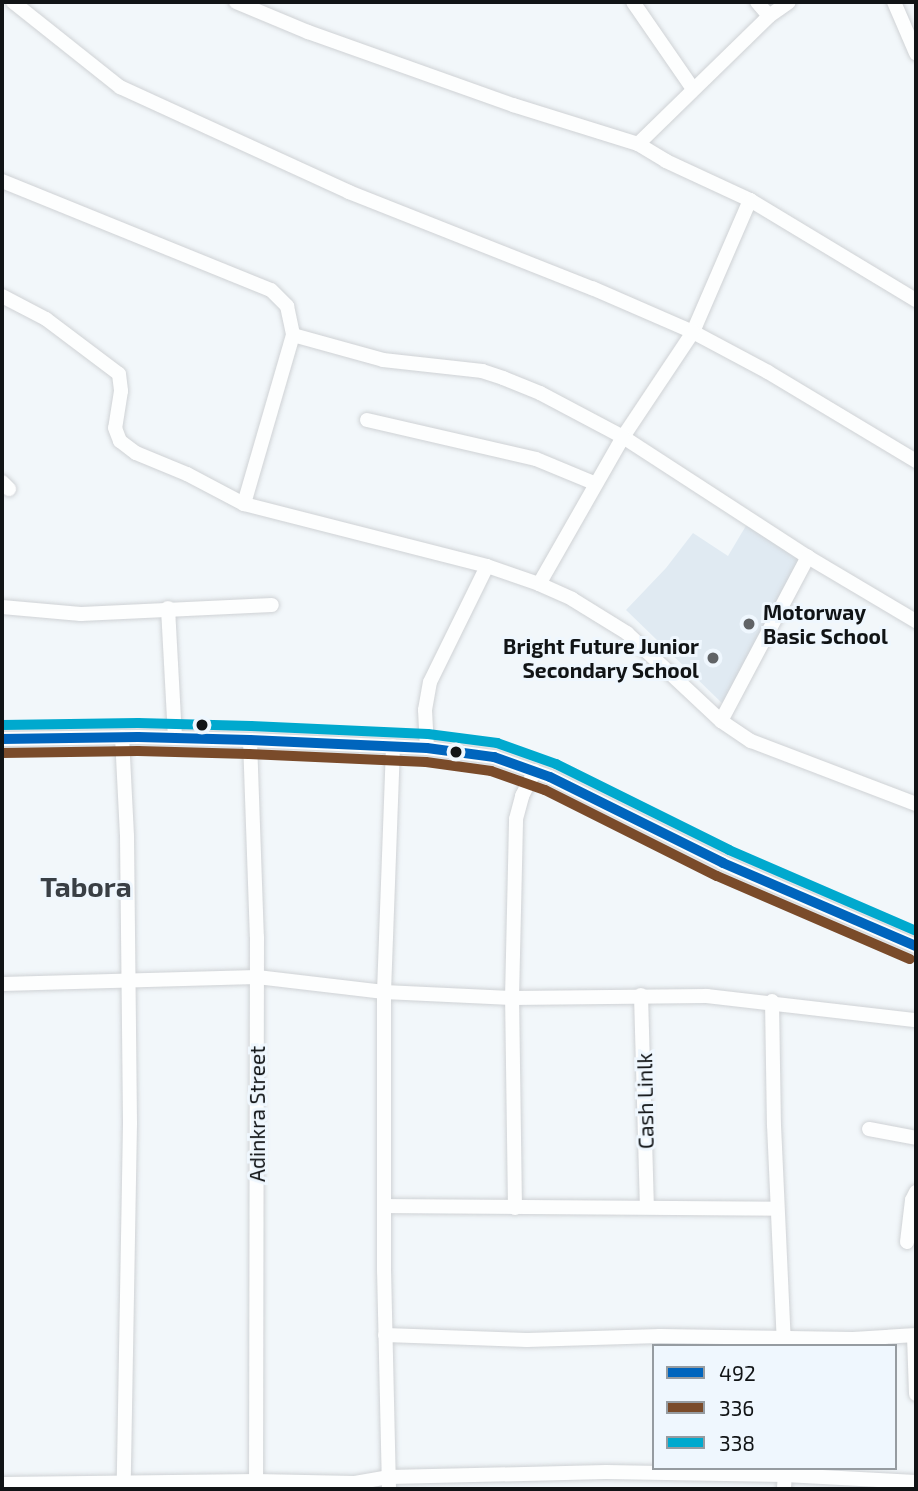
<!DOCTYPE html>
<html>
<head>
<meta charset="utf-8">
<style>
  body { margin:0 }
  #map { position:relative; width:918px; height:1491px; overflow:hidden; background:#f2f7fa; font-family:"Exo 2",sans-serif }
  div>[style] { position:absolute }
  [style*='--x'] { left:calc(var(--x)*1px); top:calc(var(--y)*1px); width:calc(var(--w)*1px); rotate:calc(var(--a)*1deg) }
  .built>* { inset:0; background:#e0eaf2 }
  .roads { filter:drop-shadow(0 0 2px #cfd2d5) drop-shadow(0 0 2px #cfd2d5) }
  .minor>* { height:14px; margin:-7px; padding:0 7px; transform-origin:7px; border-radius:7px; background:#fdfefe }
  .bus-1>* { height:10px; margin:-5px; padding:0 5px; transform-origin:5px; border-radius:5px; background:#0065bd }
  .bus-2>* { height:10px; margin:-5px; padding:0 5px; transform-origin:5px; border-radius:5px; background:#7a4b2a }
  .bus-3>* { height:10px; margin:-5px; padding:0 5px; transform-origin:5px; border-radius:5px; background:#00a9ce }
  .dots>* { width:19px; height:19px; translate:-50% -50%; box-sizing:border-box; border:4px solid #eff7fe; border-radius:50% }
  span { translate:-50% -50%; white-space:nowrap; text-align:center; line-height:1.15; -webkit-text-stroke:6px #eff7fe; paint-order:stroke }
  .poi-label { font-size:21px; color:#111416; font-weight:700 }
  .left { translate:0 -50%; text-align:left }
  .right { translate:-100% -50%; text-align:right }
  .street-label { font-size:21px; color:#111416 }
  .district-label { font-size:28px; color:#393f45; font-weight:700 }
  .frame { position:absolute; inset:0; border:4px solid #111416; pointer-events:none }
  .legend { position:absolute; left:652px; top:1344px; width:245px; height:126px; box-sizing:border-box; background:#eff7fe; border:2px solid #969ca1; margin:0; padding:9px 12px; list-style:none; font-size:21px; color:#111416 }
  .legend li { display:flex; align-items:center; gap:14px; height:35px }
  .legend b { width:35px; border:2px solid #969ca1 }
</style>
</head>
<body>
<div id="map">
  <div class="built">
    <i style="clip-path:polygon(747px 524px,804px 559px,724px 705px,626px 610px,666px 568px,693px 533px,728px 556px)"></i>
  </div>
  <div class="roads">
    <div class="minor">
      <i style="--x:13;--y:2;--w:137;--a:38.5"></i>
      <i style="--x:120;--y:87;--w:252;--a:24.6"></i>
      <i style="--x:349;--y:192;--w:261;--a:21.6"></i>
      <i style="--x:592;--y:288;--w:110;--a:23.5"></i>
      <i style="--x:693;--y:332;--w:85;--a:28.1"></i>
      <i style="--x:768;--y:372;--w:173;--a:31"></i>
      <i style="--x:236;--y:2;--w:78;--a:22.6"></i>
      <i style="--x:308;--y:32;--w:218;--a:19.6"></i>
      <i style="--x:513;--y:105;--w:131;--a:17.3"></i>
      <i style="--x:638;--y:144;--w:33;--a:31"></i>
      <i style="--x:666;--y:161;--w:93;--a:24.9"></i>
      <i style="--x:750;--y:200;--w:194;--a:31.1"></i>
      <i style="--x:633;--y:2;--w:106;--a:55.4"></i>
      <i style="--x:757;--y:2;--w:18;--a:49"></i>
      <i style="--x:894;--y:2;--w:56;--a:66.7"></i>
      <i style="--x:638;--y:144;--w:183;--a:-44.3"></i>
      <i style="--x:769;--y:16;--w:24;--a:-35"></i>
      <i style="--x:2;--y:181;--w:290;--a:22.1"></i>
      <i style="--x:271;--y:290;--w:23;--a:45"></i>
      <i style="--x:287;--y:306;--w:30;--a:78"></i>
      <i style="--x:293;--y:335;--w:176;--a:106.2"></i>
      <i style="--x:750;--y:200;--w:144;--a:113.4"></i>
      <i style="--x:693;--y:332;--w:126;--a:123.7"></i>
      <i style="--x:623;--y:437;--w:221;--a:33"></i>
      <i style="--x:808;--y:557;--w:126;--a:30.7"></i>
      <i style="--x:2;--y:296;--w:50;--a:27.6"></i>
      <i style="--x:46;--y:319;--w:91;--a:37"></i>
      <i style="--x:119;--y:374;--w:17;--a:83"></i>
      <i style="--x:121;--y:391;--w:37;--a:99"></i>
      <i style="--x:115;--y:428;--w:14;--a:69"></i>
      <i style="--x:120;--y:441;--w:20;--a:37"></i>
      <i style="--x:136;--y:453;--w:55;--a:22.4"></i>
      <i style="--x:187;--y:474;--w:64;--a:27.8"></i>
      <i style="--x:244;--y:504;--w:251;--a:14.3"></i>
      <i style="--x:487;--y:566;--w:55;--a:19.1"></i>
      <i style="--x:539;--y:584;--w:36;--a:24"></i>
      <i style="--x:572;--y:599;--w:65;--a:31.7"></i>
      <i style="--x:627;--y:633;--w:129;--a:43.1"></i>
      <i style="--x:721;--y:721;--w:36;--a:34"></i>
      <i style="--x:751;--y:741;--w:177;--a:20.9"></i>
      <i style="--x:293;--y:335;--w:93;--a:15.5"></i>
      <i style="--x:383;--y:360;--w:100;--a:6.3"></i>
      <i style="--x:482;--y:371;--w:22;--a:18"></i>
      <i style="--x:503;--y:378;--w:40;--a:22"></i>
      <i style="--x:540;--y:393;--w:94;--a:27.9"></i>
      <i style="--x:623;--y:437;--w:169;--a:119.7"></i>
      <i style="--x:367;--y:420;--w:173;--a:13"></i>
      <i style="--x:536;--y:459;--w:63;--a:22.5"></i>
      <i style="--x:2;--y:482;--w:10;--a:45"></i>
      <i style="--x:2;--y:607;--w:79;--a:5.1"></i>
      <i style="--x:81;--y:614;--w:191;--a:-2.7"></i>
      <i style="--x:168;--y:608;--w:130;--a:86.9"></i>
      <i style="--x:721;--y:721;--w:186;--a:-62.1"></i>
      <i style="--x:122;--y:737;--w:99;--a:87.1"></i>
      <i style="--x:127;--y:836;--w:287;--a:89.4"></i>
      <i style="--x:130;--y:1123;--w:360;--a:91"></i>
      <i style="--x:2;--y:739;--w:136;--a:-0.8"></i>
      <i style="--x:138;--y:737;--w:112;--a:1.5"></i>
      <i style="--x:250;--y:740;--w:177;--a:2.6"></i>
      <i style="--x:427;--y:748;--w:68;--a:7.7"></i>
      <i style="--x:494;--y:757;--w:59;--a:19.7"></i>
      <i style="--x:550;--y:777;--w:193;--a:26.4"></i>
      <i style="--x:723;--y:863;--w:210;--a:23.3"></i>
      <i style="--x:250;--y:740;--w:197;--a:88"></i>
      <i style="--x:257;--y:937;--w:551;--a:90.1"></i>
      <i style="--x:427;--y:748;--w:38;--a:-93"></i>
      <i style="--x:425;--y:710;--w:28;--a:-80"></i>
      <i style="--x:430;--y:682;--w:129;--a:-63.8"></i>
      <i style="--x:2;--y:984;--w:255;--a:-1.6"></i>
      <i style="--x:257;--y:977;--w:128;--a:6.7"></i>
      <i style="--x:384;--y:992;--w:128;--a:2.7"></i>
      <i style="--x:512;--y:998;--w:195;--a:-0.6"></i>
      <i style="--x:707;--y:996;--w:210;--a:6.6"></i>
      <i style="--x:641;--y:995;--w:212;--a:88.4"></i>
      <i style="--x:772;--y:1001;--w:124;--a:89.1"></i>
      <i style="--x:774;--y:1125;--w:221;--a:87.4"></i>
      <i style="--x:869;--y:1129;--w:48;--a:10.8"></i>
      <i style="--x:384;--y:1206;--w:393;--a:0.4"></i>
      <i style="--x:515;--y:1208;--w:210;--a:-90.8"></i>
      <i style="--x:512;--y:998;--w:179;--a:-88.7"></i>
      <i style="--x:516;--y:819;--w:24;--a:-75"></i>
      <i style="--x:522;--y:796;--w:28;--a:-63"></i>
      <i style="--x:907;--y:1242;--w:42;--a:-83.2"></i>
      <i style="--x:912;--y:1200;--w:9;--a:-63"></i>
      <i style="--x:385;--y:1335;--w:142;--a:2"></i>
      <i style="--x:527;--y:1340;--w:133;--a:-1.7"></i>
      <i style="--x:660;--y:1336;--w:193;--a:0.9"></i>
      <i style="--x:853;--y:1339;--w:63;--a:-3.6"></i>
      <i style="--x:914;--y:1336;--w:58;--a:88"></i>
      <i style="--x:2;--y:1484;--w:254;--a:-0.7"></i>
      <i style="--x:256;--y:1481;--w:99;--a:1.2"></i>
      <i style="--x:355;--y:1483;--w:35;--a:-10"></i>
      <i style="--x:389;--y:1477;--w:217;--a:-1.3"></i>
      <i style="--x:606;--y:1472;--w:179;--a:1"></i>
      <i style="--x:785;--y:1475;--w:131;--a:3.1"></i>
      <i style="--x:389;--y:1489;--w:218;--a:-91.3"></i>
      <i style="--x:384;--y:1271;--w:279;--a:-90"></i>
      <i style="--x:384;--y:992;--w:246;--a:-87.9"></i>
      <i style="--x:784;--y:1489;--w:21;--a:-87"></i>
    </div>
  </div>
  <div class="bus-1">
    <i style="--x:2;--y:739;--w:136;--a:-0.8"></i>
    <i style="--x:138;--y:737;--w:112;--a:1.5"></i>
    <i style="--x:250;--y:740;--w:177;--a:2.6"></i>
    <i style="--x:427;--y:748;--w:68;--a:7.7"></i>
    <i style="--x:494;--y:757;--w:59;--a:19.7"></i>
    <i style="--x:550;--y:777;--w:193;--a:26.4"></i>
    <i style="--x:723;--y:863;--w:210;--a:23.3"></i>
  </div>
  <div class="bus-2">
    <i style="--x:2;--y:753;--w:136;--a:-0.8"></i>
    <i style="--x:138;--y:751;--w:111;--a:1.5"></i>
    <i style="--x:249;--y:754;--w:177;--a:2.6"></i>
    <i style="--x:426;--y:762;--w:66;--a:7.9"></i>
    <i style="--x:491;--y:771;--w:57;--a:19.4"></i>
    <i style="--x:545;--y:790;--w:192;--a:26.6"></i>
    <i style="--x:717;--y:876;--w:210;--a:23.3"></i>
  </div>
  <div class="bus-3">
    <i style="--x:2;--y:725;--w:136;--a:-0.8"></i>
    <i style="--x:138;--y:723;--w:113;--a:1.5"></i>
    <i style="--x:251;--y:726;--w:177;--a:2.6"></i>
    <i style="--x:428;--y:734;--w:70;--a:7.4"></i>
    <i style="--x:497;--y:743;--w:63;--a:19.6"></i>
    <i style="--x:556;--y:764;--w:193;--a:26.4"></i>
    <i style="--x:729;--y:850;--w:204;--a:23.4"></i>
  </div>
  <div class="dots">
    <i style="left:749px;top:624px;background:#606366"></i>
    <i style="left:713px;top:658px;background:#606366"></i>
    <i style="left:202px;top:725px;background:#111416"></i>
    <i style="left:456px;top:752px;background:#111416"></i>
  </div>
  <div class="poi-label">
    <span class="left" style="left:763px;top:624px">Motorway<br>Basic School</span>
    <span class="right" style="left:699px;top:658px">Bright Future Junior<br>Secondary School</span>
  </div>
  <div class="street-label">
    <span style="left:645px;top:1101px;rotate:-91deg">Cash Linlk</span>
    <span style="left:257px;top:1114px;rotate:-90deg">Adinkra Street</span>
  </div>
  <div class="district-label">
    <span style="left:86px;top:886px">Tabora</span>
  </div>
  <div class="frame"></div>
  <ul class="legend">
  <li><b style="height:9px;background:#0065bd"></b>492</li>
  <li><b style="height:9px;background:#7a4b2a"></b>336</li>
  <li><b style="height:9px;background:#00a9ce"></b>338</li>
  </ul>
</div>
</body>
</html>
